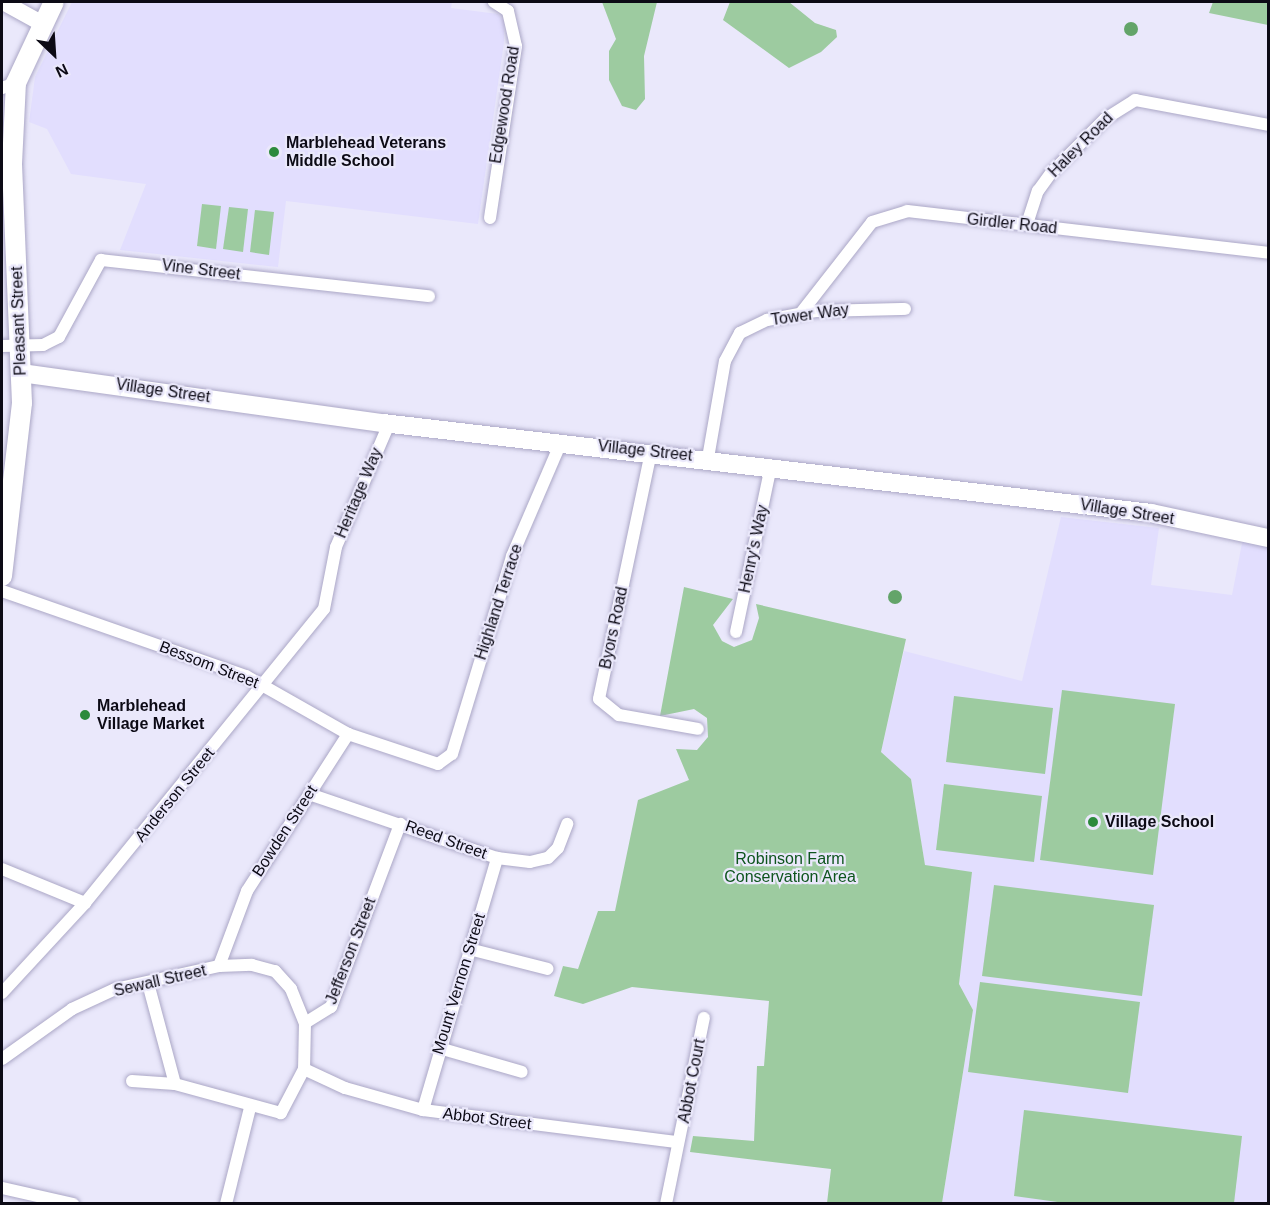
<!DOCTYPE html>
<html>
<head>
<meta charset="utf-8">
<style>
  body { margin:0 }
  #map { position:relative; width:1270px; height:1205px; overflow:hidden; background:#eae8fb; font-family:Helvetica,sans-serif }
  div>[style] { position:absolute }
  [style*='--x'] { left:calc(var(--x)*1px); top:calc(var(--y)*1px); width:calc(var(--w)*1px); rotate:calc(var(--a)*1deg) }
  .built>* { inset:0; background:#e2defe }
  .green>* { inset:0; background:#9dcba0 }
  .water>* { inset:0; background:#63a469 }
  .round { border-radius:50% }
  .roads { filter:drop-shadow(0 0 2px #aba7c6) drop-shadow(0 0 2px #aba7c6) }
  .minor>* { height:12px; margin:-6px; padding:0 6px; transform-origin:6px; border-radius:6px; background:#fff }
  .tertiary>* { height:16px; margin:-8px; padding:0 8px; transform-origin:8px; border-radius:8px; background:#fff }
  .secondary>* { height:18px; margin:-9px; padding:0 9px; transform-origin:9px; border-radius:9px; background:#fff }
  .primary>* { height:20px; margin:-10px; padding:0 10px; transform-origin:10px; border-radius:10px; background:#fff }
  .dots>* { width:16px; height:16px; translate:-50% -50%; box-sizing:border-box; border:3px solid #eae8fb; border-radius:50% }
  span { translate:-50% -50%; white-space:nowrap; text-align:center; line-height:1.15; -webkit-text-stroke:4.5px #eae8fb; paint-order:stroke }
  .street-label { font-size:16px; color:#0c0a15 }
  .poi-label { font-size:16px; color:#0c0a15; font-weight:700 }
  .left { translate:0 -50%; text-align:left }
  .park-label { font-size:16px; color:#0d541d }
  .frame { position:absolute; inset:0; border:3px solid #0c0a15; pointer-events:none }
  .north { position:absolute; left:24px; top:24px; width:60px; height:60px; -webkit-text-stroke:4px #eae8fb; paint-order:stroke; rotate:155deg; font-size:16px; font-weight:700; line-height:24px; text-align:center; color:#0c0a15 }
  .north::after { content:''; display:block; margin:auto; width:21px; height:27px; background:#0c0a15; clip-path:polygon(50% 0,100% 100%,50% 72%,0 100%) }
</style>
</head>
<body>
<div id="map">
  <div class="built">
    <i style="clip-path:polygon(72px 2px,452px 2px,451px 8px,498px 14px,504px 22px,504px 42px,478px 224px,286px 201px,278px 267px,120px 250px,146px 184px,71px 174px,47px 129px,29px 122px,35px 77px)"></i>
    <i style="clip-path:polygon(1061px 517px,1159px 528px,1151px 585px,1232px 595px,1243px 538px,1268px 543px,1268px 1203px,942px 1203px,973px 1010px,959px 984px,971px 872px,925px 866px,911px 779px,881px 752px,904px 651px,1022px 681px)"></i>
  </div>
  <div class="green">
    <i style="clip-path:polygon(602px 2px,657px 2px,644px 56px,645px 99px,636px 110px,622px 106px,609px 80px,609px 51px,616px 39px)"></i>
    <i style="clip-path:polygon(730px 2px,789px 2px,815px 23px,836px 30px,837px 37px,821px 52px,789px 68px,723px 20px)"></i>
    <i style="clip-path:polygon(1213px 2px,1268px 2px,1268px 25px,1209px 13px)"></i>
    <i style="clip-path:polygon(202px 204px,221px 206px,216px 249px,197px 246px)"></i>
    <i style="clip-path:polygon(229px 207px,248px 209px,243px 252px,223px 249px)"></i>
    <i style="clip-path:polygon(255px 210px,274px 212px,269px 255px,250px 252px)"></i>
    <i style="clip-path:polygon(684px 587px,733px 599px,713px 625px,722px 641px,734px 647px,752px 640px,759px 618px,756px 604px,906px 639px,881px 752px,911px 779px,925px 865px,972px 872px,959px 984px,973px 1010px,942px 1203px,827px 1203px,831px 1169px,690px 1152px,693px 1136px,754px 1141px,757px 1066px,764px 1066px,769px 1001px,632px 987px,583px 1004px,554px 996px,563px 966px,578px 969px,598px 911px,615px 911px,638px 800px,689px 780px,676px 749px,697px 750px,708px 737px,707px 718px,694px 709px,660px 716px)"></i>
    <i style="clip-path:polygon(1062px 690px,1175px 704px,1153px 875px,1040px 860px)"></i>
    <i style="clip-path:polygon(954px 696px,1053px 708px,1045px 774px,946px 762px)"></i>
    <i style="clip-path:polygon(944px 784px,1042px 796px,1034px 862px,936px 850px)"></i>
    <i style="clip-path:polygon(994px 885px,1154px 905px,1142px 996px,982px 976px)"></i>
    <i style="clip-path:polygon(980px 982px,1140px 1002px,1128px 1093px,968px 1072px)"></i>
    <i style="clip-path:polygon(1024px 1110px,1242px 1136px,1234px 1203px,1072px 1204px,1014px 1196px)"></i>
  </div>
  <div class="water">
    <i class="round" style="left:1124px;top:22px;width:14px;height:14px"></i>
    <i class="round" style="left:888px;top:590px;width:14px;height:14px"></i>
  </div>
  <div class="roads">
    <div class="minor">
      <i style="--x:2;--y:88;--w:15;--a:-20"></i>
      <i style="--x:490;--y:218;--w:174;--a:-81.4"></i>
      <i style="--x:516;--y:46;--w:36;--a:-103"></i>
      <i style="--x:508;--y:11;--w:17;--a:-147"></i>
      <i style="--x:1027;--y:224;--w:35;--a:-72"></i>
      <i style="--x:1038;--y:191;--w:24;--a:-54"></i>
      <i style="--x:1052;--y:172;--w:75;--a:-45"></i>
      <i style="--x:1105;--y:119;--w:36;--a:-32"></i>
      <i style="--x:1135;--y:100;--w:135;--a:10.6"></i>
      <i style="--x:801;--y:313;--w:115;--a:-52"></i>
      <i style="--x:872;--y:222;--w:37;--a:-17"></i>
      <i style="--x:907;--y:211;--w:363;--a:6.6"></i>
      <i style="--x:2;--y:346;--w:41;--a:-1.4"></i>
      <i style="--x:43;--y:345;--w:18;--a:-27"></i>
      <i style="--x:59;--y:337;--w:88;--a:-61.4"></i>
      <i style="--x:101;--y:260;--w:330;--a:6.3"></i>
      <i style="--x:651;--y:452;--w:252;--a:101.9"></i>
      <i style="--x:599;--y:699;--w:26;--a:39"></i>
      <i style="--x:619;--y:715;--w:80;--a:10"></i>
      <i style="--x:708;--y:458;--w:98;--a:-80.1"></i>
      <i style="--x:725;--y:361;--w:32;--a:-62"></i>
      <i style="--x:740;--y:333;--w:30;--a:-26"></i>
      <i style="--x:767;--y:320;--w:49;--a:-10.6"></i>
      <i style="--x:815;--y:311;--w:90;--a:-1.3"></i>
      <i style="--x:2;--y:591;--w:258;--a:19.2"></i>
      <i style="--x:246;--y:676;--w:117;--a:29.6"></i>
      <i style="--x:348;--y:734;--w:95;--a:18.4"></i>
      <i style="--x:438;--y:764;--w:17;--a:-36"></i>
      <i style="--x:452;--y:754;--w:207;--a:-73.1"></i>
      <i style="--x:512;--y:556;--w:124;--a:-66.7"></i>
      <i style="--x:736;--y:632;--w:170;--a:-78.1"></i>
      <i style="--x:309;--y:794;--w:199;--a:18.8"></i>
      <i style="--x:497;--y:858;--w:33;--a:7"></i>
      <i style="--x:530;--y:862;--w:18;--a:-13"></i>
      <i style="--x:548;--y:858;--w:14;--a:-45"></i>
      <i style="--x:558;--y:848;--w:26;--a:-69"></i>
      <i style="--x:2;--y:869;--w:90;--a:22.3"></i>
      <i style="--x:469;--y:949;--w:81;--a:14.2"></i>
      <i style="--x:219;--y:966;--w:80;--a:-69.5"></i>
      <i style="--x:247;--y:891;--w:187;--a:-57.2"></i>
      <i style="--x:2;--y:993;--w:122;--a:-47.3"></i>
      <i style="--x:85;--y:903;--w:379;--a:-50.9"></i>
      <i style="--x:324;--y:609;--w:63;--a:-79"></i>
      <i style="--x:336;--y:547;--w:134;--a:-66.7"></i>
      <i style="--x:305;--y:1023;--w:31;--a:-32"></i>
      <i style="--x:331;--y:1007;--w:196;--a:-69.3"></i>
      <i style="--x:439;--y:1048;--w:86;--a:16.1"></i>
      <i style="--x:2;--y:1059;--w:86;--a:-35.5"></i>
      <i style="--x:72;--y:1009;--w:47;--a:-24.9"></i>
      <i style="--x:115;--y:989;--w:107;--a:-12.5"></i>
      <i style="--x:219;--y:966;--w:33;--a:-2"></i>
      <i style="--x:252;--y:965;--w:24;--a:15"></i>
      <i style="--x:275;--y:971;--w:24;--a:48"></i>
      <i style="--x:291;--y:989;--w:37;--a:68"></i>
      <i style="--x:305;--y:1023;--w:46;--a:91.2"></i>
      <i style="--x:304;--y:1069;--w:50;--a:117.6"></i>
      <i style="--x:281;--y:1113;--w:110;--a:-164.7"></i>
      <i style="--x:175;--y:1084;--w:105;--a:-105"></i>
      <i style="--x:304;--y:1069;--w:45;--a:24.9"></i>
      <i style="--x:345;--y:1088;--w:81;--a:15.8"></i>
      <i style="--x:423;--y:1110;--w:255;--a:7.2"></i>
      <i style="--x:132;--y:1081;--w:43;--a:4"></i>
      <i style="--x:423;--y:1110;--w:263;--a:-73.6"></i>
      <i style="--x:2;--y:1188;--w:73;--a:12.7"></i>
      <i style="--x:226;--y:1204;--w:99;--a:-76"></i>
      <i style="--x:666;--y:1204;--w:190;--a:-78.5"></i>
    </div>
    <div class="tertiary">
      <i style="--x:3;--y:2;--w:43;--a:28.9"></i>
    </div>
    <div class="secondary">
      <i style="--x:21;--y:373;--w:365;--a:7.9"></i>
      <i style="--x:383;--y:423;--w:773;--a:6.68"></i>
      <i style="--x:1151;--y:513;--w:120;--a:12.1"></i>
    </div>
    <div class="primary">
      <i style="--x:2;--y:576;--w:174;--a:-83.4"></i>
      <i style="--x:22;--y:403;--w:239;--a:-92.4"></i>
      <i style="--x:12;--y:164;--w:81;--a:-87.2"></i>
      <i style="--x:16;--y:83;--w:89;--a:-64.9"></i>
    </div>
  </div>
  <div class="dots">
    <i style="left:274px;top:152px;background:#2c8a3c"></i>
    <i style="left:85px;top:715px;background:#2c8a3c"></i>
    <i style="left:1093px;top:822px;background:#2c8a3c"></i>
  </div>
  <div class="street-label">
    <span style="left:505px;top:105px;rotate:-81deg">Edgewood Road</span>
    <span style="left:1081px;top:145px;rotate:-45deg">Haley Road</span>
    <span style="left:1012px;top:224px;rotate:6deg">Girdler Road</span>
    <span style="left:201px;top:270px;rotate:7deg">Vine Street</span>
    <span style="left:810px;top:315px;rotate:-8deg">Tower Way</span>
    <span style="left:19px;top:321px;rotate:-92deg">Pleasant Street</span>
    <span style="left:163px;top:391px;rotate:8deg">Village Street</span>
    <span style="left:645px;top:451px;rotate:6deg">Village Street</span>
    <span style="left:359px;top:493px;rotate:-67deg">Heritage Way</span>
    <span style="left:1127px;top:512px;rotate:9deg">Village Street</span>
    <span style="left:754px;top:549px;rotate:-78deg">Henry's Way</span>
    <span style="left:499px;top:602px;rotate:-72deg">Highland Terrace</span>
    <span style="left:614px;top:628px;rotate:-78deg">Byors Road</span>
    <span style="left:209px;top:665px;rotate:21deg">Bessom Street</span>
    <span style="left:175px;top:795px;rotate:-51deg">Anderson Street</span>
    <span style="left:285px;top:831px;rotate:-57deg">Bowden Street</span>
    <span style="left:446px;top:840px;rotate:20deg">Reed Street</span>
    <span style="left:351px;top:951px;rotate:-69deg">Jefferson Street</span>
    <span style="left:160px;top:981px;rotate:-13deg">Sewall Street</span>
    <span style="left:459px;top:984px;rotate:-73deg">Mount Vernon Street</span>
    <span style="left:692px;top:1081px;rotate:-79deg">Abbot Court</span>
    <span style="left:487px;top:1119px;rotate:7deg">Abbot Street</span>
  </div>
  <div class="poi-label">
    <span class="left" style="left:286px;top:152px">Marblehead Veterans<br>Middle School</span>
    <span class="left" style="left:97px;top:715px">Marblehead<br>Village Market</span>
    <span class="left" style="left:1105px;top:822px">Village School</span>
  </div>
  <div class="park-label">
    <span style="left:790px;top:868px">Robinson Farm<br>Conservation Area</span>
  </div>
  <div class="frame"></div>
  <div class="north">N</div>
</div>
</body>
</html>
